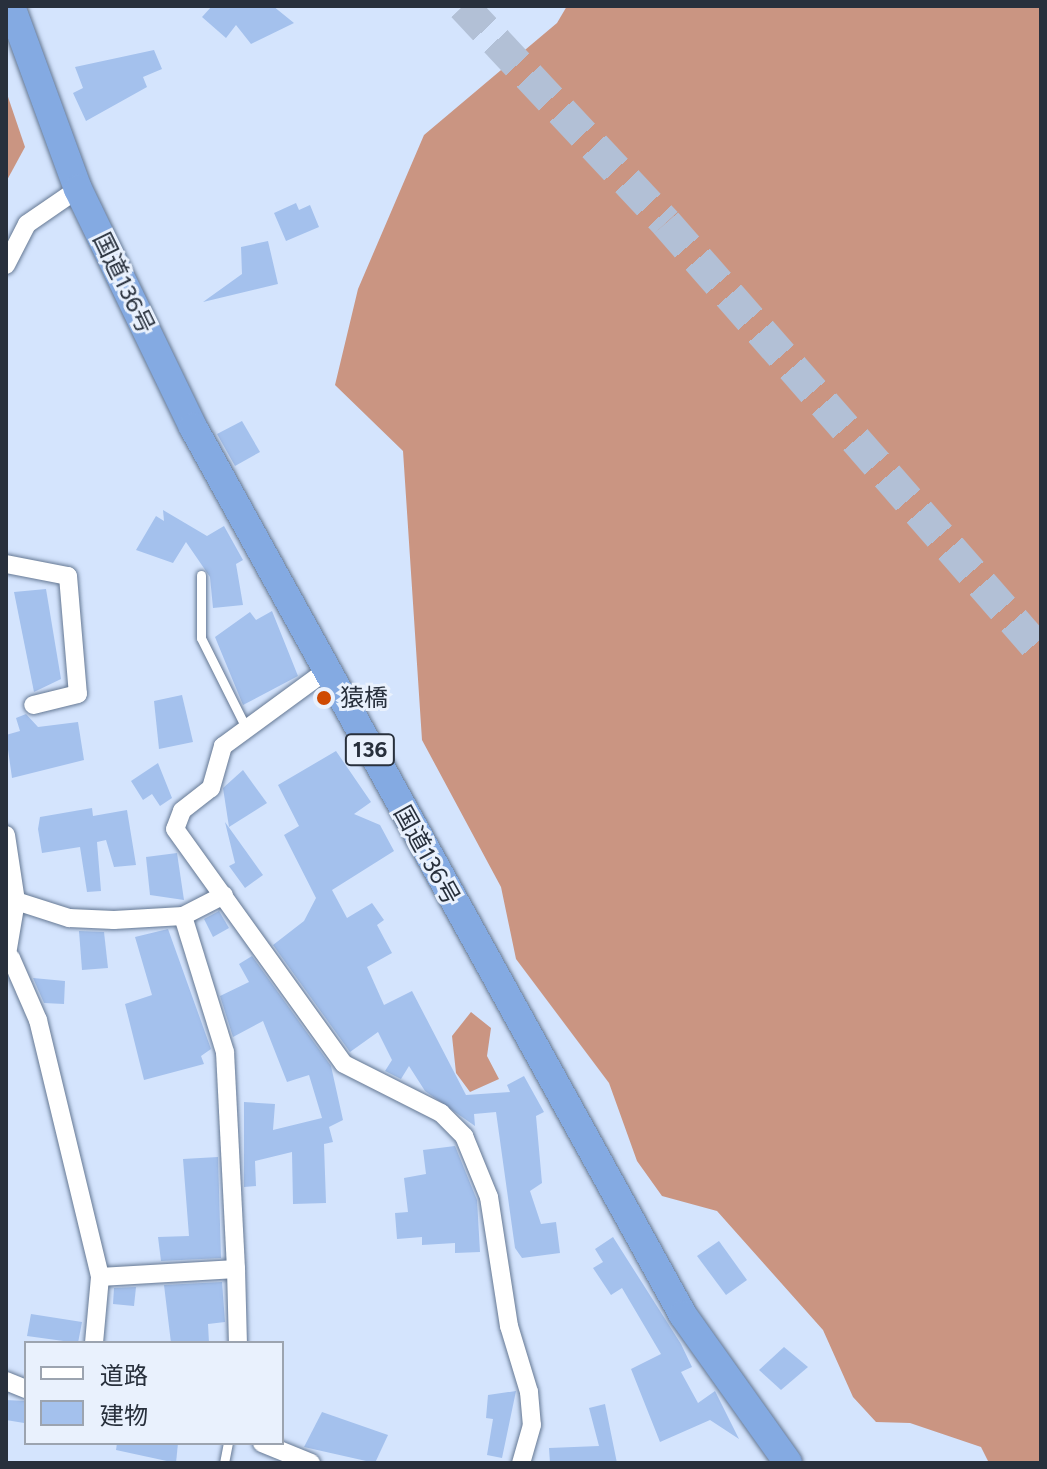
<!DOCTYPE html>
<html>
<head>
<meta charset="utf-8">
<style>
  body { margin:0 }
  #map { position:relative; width:1047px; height:1469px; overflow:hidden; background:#d4e4fd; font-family:Figtree,"Noto Sans JP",sans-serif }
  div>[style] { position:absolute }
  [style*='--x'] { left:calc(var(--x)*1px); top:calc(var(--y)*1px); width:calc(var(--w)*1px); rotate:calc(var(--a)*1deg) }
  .forest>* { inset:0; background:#ca9582 }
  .building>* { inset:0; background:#a4c1ed }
  .motorway-tunnel>* { height:32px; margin-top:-16px; transform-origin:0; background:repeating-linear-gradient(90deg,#b2c0d6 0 32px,transparent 0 48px) }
  .roads { filter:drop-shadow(0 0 2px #657893) drop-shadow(0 0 2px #657893) }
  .service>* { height:9px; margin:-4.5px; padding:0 4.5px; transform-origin:4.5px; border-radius:4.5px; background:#fff }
  .minor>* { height:18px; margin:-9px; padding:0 9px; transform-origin:9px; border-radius:9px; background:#fff }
  .trunk>* { height:28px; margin:-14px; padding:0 14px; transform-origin:14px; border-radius:14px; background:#84aae2 }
  .dots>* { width:22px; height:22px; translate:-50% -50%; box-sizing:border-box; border:4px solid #e9f1fd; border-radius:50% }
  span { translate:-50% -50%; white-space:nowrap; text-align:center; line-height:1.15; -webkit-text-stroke:6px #e9f1fd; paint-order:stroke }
  .shield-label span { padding:2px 6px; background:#e9f1fd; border:2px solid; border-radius:6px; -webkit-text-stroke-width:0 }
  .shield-label { font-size:22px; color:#28303c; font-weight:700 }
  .street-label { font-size:24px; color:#28303c }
  .poi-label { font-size:24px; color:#28303c }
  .left { translate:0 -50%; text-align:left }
  .frame { position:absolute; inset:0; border:8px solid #28303c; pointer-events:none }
  .legend { position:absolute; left:24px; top:1341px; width:260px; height:104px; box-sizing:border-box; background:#e9f1fd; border:2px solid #9ca4b0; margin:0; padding:10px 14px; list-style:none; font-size:24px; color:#28303c }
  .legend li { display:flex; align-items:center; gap:16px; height:40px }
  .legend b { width:40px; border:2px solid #9ca4b0 }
</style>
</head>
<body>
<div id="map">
  <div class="forest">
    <i style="clip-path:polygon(567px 6px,1041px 6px,1041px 1463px,989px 1463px,981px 1447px,910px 1423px,876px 1422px,853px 1397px,823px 1330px,717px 1211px,662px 1196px,637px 1161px,609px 1083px,516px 959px,501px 887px,422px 740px,403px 451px,335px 385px,358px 289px,424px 135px,557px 23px)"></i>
    <i style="clip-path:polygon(6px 91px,25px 147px,6px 182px)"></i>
    <i style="clip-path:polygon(471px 1012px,491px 1028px,487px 1056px,499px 1079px,470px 1092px,456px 1073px,452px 1036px)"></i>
  </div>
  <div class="building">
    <i style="clip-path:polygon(212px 6px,273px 6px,294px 23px,251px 44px,236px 25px,226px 38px,202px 17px)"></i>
    <i style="clip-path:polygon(154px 50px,162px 69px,143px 77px,147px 87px,86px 121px,73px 93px,83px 88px,75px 67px)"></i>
    <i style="clip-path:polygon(296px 203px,299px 210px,310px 205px,319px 227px,286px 241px,274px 213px)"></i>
    <i style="clip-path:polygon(268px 241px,278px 284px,203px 302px,242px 274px,241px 247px)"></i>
    <i style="clip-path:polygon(242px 421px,260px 452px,235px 466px,217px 434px)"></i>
    <i style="clip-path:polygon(163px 510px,207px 536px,224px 526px,243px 560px,236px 564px,243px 605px,213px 608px,210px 577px,186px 542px,173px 563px,136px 550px,156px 516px,164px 521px)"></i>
    <i style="clip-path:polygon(46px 589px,61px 679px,34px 692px,14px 592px)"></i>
    <i style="clip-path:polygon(272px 611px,298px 676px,243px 705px,215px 637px,250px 612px,256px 620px)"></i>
    <i style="clip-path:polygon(182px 695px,193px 742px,159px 749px,154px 701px)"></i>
    <i style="clip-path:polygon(26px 714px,38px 727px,78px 722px,84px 760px,12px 778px,6px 735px,20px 731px,16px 718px)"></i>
    <i style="clip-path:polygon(336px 751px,371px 802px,354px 814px,380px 825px,394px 851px,332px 890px,347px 918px,372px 903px,384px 920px,377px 925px,392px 953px,367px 967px,384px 1005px,412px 991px,466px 1095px,510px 1092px,507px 1085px,524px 1076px,544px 1112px,536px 1116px,542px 1183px,530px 1191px,541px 1224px,556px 1222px,560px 1253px,522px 1258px,515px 1248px,496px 1112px,474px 1114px,475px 1126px,425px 1091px,409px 1066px,401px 1079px,385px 1071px,392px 1060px,378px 1032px,350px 1052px,273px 945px,304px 921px,316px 898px,284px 835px,299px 826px,278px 785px)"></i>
    <i style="clip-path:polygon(158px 763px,172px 798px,160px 806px,152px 794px,143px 800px,131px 781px)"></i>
    <i style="clip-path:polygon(243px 770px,267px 803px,229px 827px,223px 788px)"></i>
    <i style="clip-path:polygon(92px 808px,93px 816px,127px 810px,136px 865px,114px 867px,106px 840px,97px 842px,101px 891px,87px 892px,80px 847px,42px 853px,38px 829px,40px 817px)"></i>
    <i style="clip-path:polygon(225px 822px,263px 875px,245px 888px,229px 866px,235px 863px)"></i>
    <i style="clip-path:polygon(177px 853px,184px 900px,150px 895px,146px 857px)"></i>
    <i style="clip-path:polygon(219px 911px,229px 928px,213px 937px,204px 919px)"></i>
    <i style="clip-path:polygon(168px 929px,211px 1049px,201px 1056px,204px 1064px,144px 1080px,125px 1004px,152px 995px,135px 937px)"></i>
    <i style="clip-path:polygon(79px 931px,104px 932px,108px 968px,82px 970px)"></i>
    <i style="clip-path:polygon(252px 956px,331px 1066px,343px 1120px,329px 1127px,333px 1142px,324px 1144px,326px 1203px,293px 1204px,292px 1152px,255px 1161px,256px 1186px,244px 1187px,244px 1102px,275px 1104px,273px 1130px,322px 1118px,309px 1075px,287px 1082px,263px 1021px,233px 1037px,220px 996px,249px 982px,239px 964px)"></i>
    <i style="clip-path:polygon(33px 978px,65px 981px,64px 1004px,44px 1003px)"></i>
    <i style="clip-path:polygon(455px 1146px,477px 1200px,480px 1252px,455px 1253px,455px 1243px,422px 1245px,422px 1237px,397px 1239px,395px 1213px,408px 1212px,404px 1178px,426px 1174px,423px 1150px)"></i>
    <i style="clip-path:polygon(218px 1157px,221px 1258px,161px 1261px,158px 1237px,189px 1236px,183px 1159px)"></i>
    <i style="clip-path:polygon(613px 1237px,681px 1344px,692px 1367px,681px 1372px,698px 1403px,715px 1391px,739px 1439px,710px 1420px,660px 1442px,631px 1369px,661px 1354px,622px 1288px,611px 1295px,593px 1268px,603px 1262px,595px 1249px)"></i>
    <i style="clip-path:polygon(719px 1241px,747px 1280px,726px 1295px,697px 1256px)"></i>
    <i style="clip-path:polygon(222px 1282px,225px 1322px,208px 1324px,209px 1343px,171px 1343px,164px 1285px)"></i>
    <i style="clip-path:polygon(136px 1287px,134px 1306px,113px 1304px,114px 1288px)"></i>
    <i style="clip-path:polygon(31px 1314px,82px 1322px,78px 1343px,27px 1336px)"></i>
    <i style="clip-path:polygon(784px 1347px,808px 1367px,781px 1390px,759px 1370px)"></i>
    <i style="clip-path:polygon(516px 1391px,502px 1458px,487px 1455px,493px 1419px,486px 1418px,488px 1395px)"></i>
    <i style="clip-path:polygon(6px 1400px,25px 1401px,24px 1423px,6px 1420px)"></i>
    <i style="clip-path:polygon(605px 1404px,617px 1463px,550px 1463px,549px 1448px,599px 1446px,589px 1408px)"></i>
    <i style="clip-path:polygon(322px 1412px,388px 1435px,375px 1463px,304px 1447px)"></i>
    <i style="clip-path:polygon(117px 1443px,178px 1443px,176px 1463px,116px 1450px)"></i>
  </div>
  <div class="motorway-tunnel">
    <i style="--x:463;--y:6;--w:297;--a:46.9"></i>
    <i style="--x:666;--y:223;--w:570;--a:48.84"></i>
  </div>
  <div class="roads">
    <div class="service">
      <i style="--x:201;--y:575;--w:63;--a:90"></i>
      <i style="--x:201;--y:638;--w:101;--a:63.4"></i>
      <i style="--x:224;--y:1463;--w:20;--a:-79"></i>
    </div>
    <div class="minor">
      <i style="--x:6;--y:265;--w:46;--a:-62.9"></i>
      <i style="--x:27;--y:224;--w:62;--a:-34.5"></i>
      <i style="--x:6;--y:564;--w:63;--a:11"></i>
      <i style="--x:68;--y:576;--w:118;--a:85.2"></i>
      <i style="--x:78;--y:694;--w:46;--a:166.3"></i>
      <i style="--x:327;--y:670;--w:129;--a:143.8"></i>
      <i style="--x:223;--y:746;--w:44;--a:105.9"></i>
      <i style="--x:211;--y:788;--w:37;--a:142"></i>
      <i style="--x:182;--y:811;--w:19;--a:111"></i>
      <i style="--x:175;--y:829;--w:289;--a:54.3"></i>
      <i style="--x:344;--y:1064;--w:109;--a:26.8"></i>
      <i style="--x:441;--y:1113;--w:33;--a:45"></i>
      <i style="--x:464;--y:1136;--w:66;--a:67.7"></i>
      <i style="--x:489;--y:1197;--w:131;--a:81.2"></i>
      <i style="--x:509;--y:1326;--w:69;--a:73.1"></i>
      <i style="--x:529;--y:1392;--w:33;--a:85"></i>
      <i style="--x:532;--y:1425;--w:40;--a:106"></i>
      <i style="--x:6;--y:835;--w:67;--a:81.4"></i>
      <i style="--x:16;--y:901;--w:60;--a:99.6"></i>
      <i style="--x:16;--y:901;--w:56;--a:17.8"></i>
      <i style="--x:69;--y:918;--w:45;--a:2.5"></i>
      <i style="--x:114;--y:920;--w:69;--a:-3.3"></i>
      <i style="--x:183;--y:916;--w:46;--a:-27.1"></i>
      <i style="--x:11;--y:958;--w:68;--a:66.5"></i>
      <i style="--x:38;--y:1020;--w:264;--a:76.4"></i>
      <i style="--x:100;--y:1277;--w:66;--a:95.2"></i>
      <i style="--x:236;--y:1269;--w:74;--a:88.5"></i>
      <i style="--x:100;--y:1277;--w:136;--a:-3.4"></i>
      <i style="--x:236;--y:1269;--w:217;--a:-92.9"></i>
      <i style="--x:225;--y:1052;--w:142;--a:-107.2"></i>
      <i style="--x:6;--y:1381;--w:22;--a:22"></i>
      <i style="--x:262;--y:1443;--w:53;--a:22.2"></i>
    </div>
    <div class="trunk">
      <i style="--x:11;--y:6;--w:195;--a:69.9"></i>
      <i style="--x:78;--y:189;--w:264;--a:64.2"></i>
      <i style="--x:193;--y:427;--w:1014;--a:61.11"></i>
      <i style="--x:683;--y:1315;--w:181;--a:54.6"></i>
    </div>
  </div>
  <div class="dots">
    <i style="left:324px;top:698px;background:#cf4a02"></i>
  </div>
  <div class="shield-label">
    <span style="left:370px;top:750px">136</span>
  </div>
  <div class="street-label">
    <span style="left:124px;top:283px;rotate:64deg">国道136号</span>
    <span style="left:427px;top:855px;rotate:61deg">国道136号</span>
  </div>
  <div class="poi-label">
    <span class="left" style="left:340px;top:698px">猿橋</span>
  </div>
  <div class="frame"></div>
  <ul class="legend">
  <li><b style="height:10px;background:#fff"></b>道路</li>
  <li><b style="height:22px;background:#a4c1ed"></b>建物</li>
  </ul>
</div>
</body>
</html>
